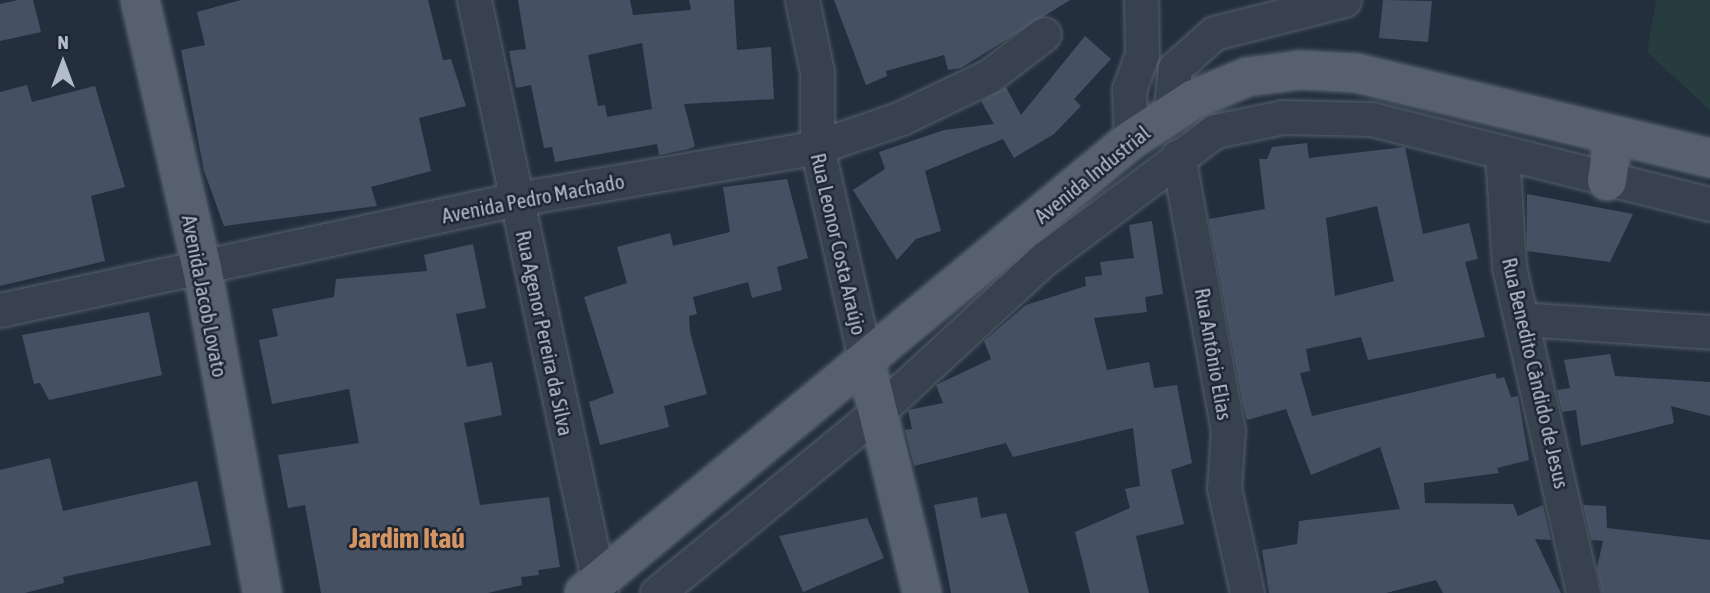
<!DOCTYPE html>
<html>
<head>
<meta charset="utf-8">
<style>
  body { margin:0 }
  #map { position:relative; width:1710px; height:593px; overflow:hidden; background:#242f3e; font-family:"Asap Condensed",sans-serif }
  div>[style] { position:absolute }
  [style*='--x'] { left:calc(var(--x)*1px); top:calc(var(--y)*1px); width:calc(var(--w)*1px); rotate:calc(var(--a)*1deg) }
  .green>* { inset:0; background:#263c3f }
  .building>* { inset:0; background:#455162 }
  .roads { filter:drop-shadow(0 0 2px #565f6c) drop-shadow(0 0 2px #565f6c) }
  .minor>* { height:33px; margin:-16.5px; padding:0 16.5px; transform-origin:16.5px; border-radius:16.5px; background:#38414e }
  .major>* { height:38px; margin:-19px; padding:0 19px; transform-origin:19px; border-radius:19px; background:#56606e }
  span { translate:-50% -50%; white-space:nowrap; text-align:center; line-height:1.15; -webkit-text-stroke:5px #1d2633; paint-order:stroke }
  .street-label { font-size:21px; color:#b4bcc9 }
  .district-label { font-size:28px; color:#d59563; font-weight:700 }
  .north { position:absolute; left:28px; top:28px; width:70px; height:70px; -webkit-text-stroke:5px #1d2633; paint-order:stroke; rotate:0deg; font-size:19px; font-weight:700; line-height:28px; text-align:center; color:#b4bcc9 }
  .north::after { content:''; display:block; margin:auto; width:24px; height:32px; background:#b4bcc9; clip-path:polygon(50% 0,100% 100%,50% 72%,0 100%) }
</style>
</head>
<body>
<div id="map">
  <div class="green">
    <i style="clip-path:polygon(1656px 0,1710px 0,1710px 110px,1647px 52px)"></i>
  </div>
  <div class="building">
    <i style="clip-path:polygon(18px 0,33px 0,41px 32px,0 41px,0 4px)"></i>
    <i style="clip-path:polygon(241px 0,428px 0,443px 60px,451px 59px,466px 106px,419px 118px,431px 171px,371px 187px,377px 206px,224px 226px,204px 171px,181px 50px,205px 45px,197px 12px)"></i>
    <i style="clip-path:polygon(evenodd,518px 0,630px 0,633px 15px,691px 10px,689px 0,734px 0,737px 50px,771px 47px,774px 99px,684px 104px,695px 146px,689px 149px,659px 155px,657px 144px,555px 162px,552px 147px,544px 148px,531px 85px,516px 88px,509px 51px,526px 49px,518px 0,642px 43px,652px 109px,607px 117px,605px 105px,598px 106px,588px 55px,642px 43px)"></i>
    <i style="clip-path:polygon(834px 0,1070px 0,961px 68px,948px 70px,944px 55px,886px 71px,887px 76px,866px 85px)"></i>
    <i style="clip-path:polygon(1383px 0,1432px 1px,1428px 42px,1379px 38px)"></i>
    <i style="clip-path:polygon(1085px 36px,1111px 59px,1074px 99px,1081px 106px,1054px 134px,1014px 158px,1003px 139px,925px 171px,941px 231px,916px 239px,897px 260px,853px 190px,885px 169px,879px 152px,944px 130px,994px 124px,981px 101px,1006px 87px,1021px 115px)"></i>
    <i style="clip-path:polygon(27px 85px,32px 102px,95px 86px,125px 187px,91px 196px,105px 261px,0 286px,0 92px)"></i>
    <i style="clip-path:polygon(evenodd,1307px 143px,1309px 158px,1405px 147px,1423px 234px,1469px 223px,1478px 259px,1465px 262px,1485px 337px,1368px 360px,1361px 337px,1306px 349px,1310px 371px,1300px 373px,1312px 416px,1495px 373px,1497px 379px,1504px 377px,1511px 397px,1518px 396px,1529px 460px,1497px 468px,1499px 473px,1424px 483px,1425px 503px,1513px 504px,1518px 516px,1543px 505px,1551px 540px,1535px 539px,1561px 593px,1443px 593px,1436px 580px,1386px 593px,1269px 593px,1262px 550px,1297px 544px,1299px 521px,1400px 509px,1380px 447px,1311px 475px,1286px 409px,1247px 420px,1243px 405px,1209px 219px,1265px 209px,1259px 159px,1267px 159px,1272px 147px,1307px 143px,1377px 206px,1394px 281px,1335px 296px,1326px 218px,1377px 206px)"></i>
    <i style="clip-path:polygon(787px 179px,808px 258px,777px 267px,782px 290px,752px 298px,748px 282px,693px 297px,697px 314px,689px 316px,690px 332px,707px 394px,664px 406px,669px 427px,600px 445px,589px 402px,614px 393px,584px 297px,627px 283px,617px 247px,670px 233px,673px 246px,730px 232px,723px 187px)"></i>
    <i style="clip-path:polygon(1527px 194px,1633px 214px,1610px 262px,1527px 251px)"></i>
    <i style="clip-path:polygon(1152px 221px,1163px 294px,1145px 297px,1147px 312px,1094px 318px,1107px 370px,1149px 362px,1154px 388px,1177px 385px,1192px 463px,1171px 470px,1184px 524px,1136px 536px,1149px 593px,1090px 593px,1075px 532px,1130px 508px,1125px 489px,1140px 486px,1133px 428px,1013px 457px,1006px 443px,914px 466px,905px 430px,912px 429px,908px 410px,943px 403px,936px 385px,991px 359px,984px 341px,1026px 305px,1086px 286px,1085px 277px,1102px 275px,1100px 262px,1134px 258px,1129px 225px)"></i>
    <i style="clip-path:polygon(473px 244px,486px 308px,456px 314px,467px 367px,492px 362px,502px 415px,464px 423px,480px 505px,549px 497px,560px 567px,538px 570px,539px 575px,521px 577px,522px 585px,488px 593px,321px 593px,305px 505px,288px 508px,278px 455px,359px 443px,349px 389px,272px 404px,259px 340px,278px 336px,272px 309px,334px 297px,336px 279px,427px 271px,424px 255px)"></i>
    <i style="clip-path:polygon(149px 312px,162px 375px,49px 400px,40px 383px,34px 384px,22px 335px)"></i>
    <i style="clip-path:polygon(1610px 354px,1615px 376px,1710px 382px,1710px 416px,1671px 406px,1674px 423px,1581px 446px,1576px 410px,1562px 412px,1557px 390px,1570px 388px,1564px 360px)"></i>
    <i style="clip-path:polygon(50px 458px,63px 511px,197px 481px,211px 545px,63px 577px,64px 583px,25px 593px,0 593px,0 470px)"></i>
    <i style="clip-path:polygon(977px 497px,981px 518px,1006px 513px,1029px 593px,951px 593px,934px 505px)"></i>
    <i style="clip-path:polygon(1583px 505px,1606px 506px,1607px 528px,1710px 540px,1710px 593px,1602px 593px,1597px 568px,1603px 541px,1591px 540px)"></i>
    <i style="clip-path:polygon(867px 518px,884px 558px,803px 592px,779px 536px)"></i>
  </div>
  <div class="roads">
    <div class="minor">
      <i style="--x:474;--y:0;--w:606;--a:77.91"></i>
      <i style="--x:802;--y:0;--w:74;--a:78.2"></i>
      <i style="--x:817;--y:72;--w:75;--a:90"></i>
      <i style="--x:817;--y:147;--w:221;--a:77.2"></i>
      <i style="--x:1170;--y:114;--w:46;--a:-83.8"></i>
      <i style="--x:1175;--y:68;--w:52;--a:-41.9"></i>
      <i style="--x:1214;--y:33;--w:134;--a:-14.2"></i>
      <i style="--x:1131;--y:140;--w:50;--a:-92.3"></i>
      <i style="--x:1129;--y:90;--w:38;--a:-70"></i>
      <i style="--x:1142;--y:54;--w:54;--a:-91.1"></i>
      <i style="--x:1502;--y:152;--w:115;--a:86.5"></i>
      <i style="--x:1509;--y:267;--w:334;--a:77.2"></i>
      <i style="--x:1178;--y:156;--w:279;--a:79.7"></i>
      <i style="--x:1228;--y:430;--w:58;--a:93.9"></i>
      <i style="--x:1224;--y:488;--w:107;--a:77.6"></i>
      <i style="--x:0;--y:310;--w:529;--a:-12.12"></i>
      <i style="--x:517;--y:199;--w:304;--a:-9.8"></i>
      <i style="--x:817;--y:147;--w:89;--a:-19"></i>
      <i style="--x:901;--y:118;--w:98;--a:-25.5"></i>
      <i style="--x:989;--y:76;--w:69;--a:-37.4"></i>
      <i style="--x:1521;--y:319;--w:189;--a:3.9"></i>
      <i style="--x:657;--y:593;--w:288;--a:-39.4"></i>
      <i style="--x:880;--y:410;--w:224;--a:-42.7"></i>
      <i style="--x:1045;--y:258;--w:212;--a:-36.8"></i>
      <i style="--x:1215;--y:131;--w:69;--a:-11.6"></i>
      <i style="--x:1283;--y:117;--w:88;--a:1.3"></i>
      <i style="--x:1371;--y:119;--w:349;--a:14.1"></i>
    </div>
    <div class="major">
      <i style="--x:140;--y:0;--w:275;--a:77"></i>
      <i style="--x:202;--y:268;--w:330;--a:79.5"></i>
      <i style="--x:1607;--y:181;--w:45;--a:-82.4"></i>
      <i style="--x:866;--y:363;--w:237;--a:76.3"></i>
      <i style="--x:584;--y:593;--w:710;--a:-39.63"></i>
      <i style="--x:1131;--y:140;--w:75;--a:-33.1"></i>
      <i style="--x:1194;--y:99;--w:57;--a:-22.5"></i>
      <i style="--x:1247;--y:77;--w:53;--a:-7.5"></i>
      <i style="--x:1300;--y:70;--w:56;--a:3.1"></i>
      <i style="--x:1356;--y:73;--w:364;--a:13.5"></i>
    </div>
  </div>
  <div class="street-label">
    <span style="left:1092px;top:174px;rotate:-39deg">Avenida Industrial</span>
    <span style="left:533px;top:198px;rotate:-11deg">Avenida Pedro Machado</span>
    <span style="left:839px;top:244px;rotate:77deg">Rua Leonor Costa Araújo</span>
    <span style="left:205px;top:296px;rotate:79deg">Avenida Jacob Lovato</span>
    <span style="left:545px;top:333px;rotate:78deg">Rua Agenor Pereira da Silva</span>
    <span style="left:1214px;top:354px;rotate:80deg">Rua Antônio Elias</span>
    <span style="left:1536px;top:373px;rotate:77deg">Rua Benedito Cândido de Jesus</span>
  </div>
  <div class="district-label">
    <span style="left:407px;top:538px">Jardim Itaú</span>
  </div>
  <div class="north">N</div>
</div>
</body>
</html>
